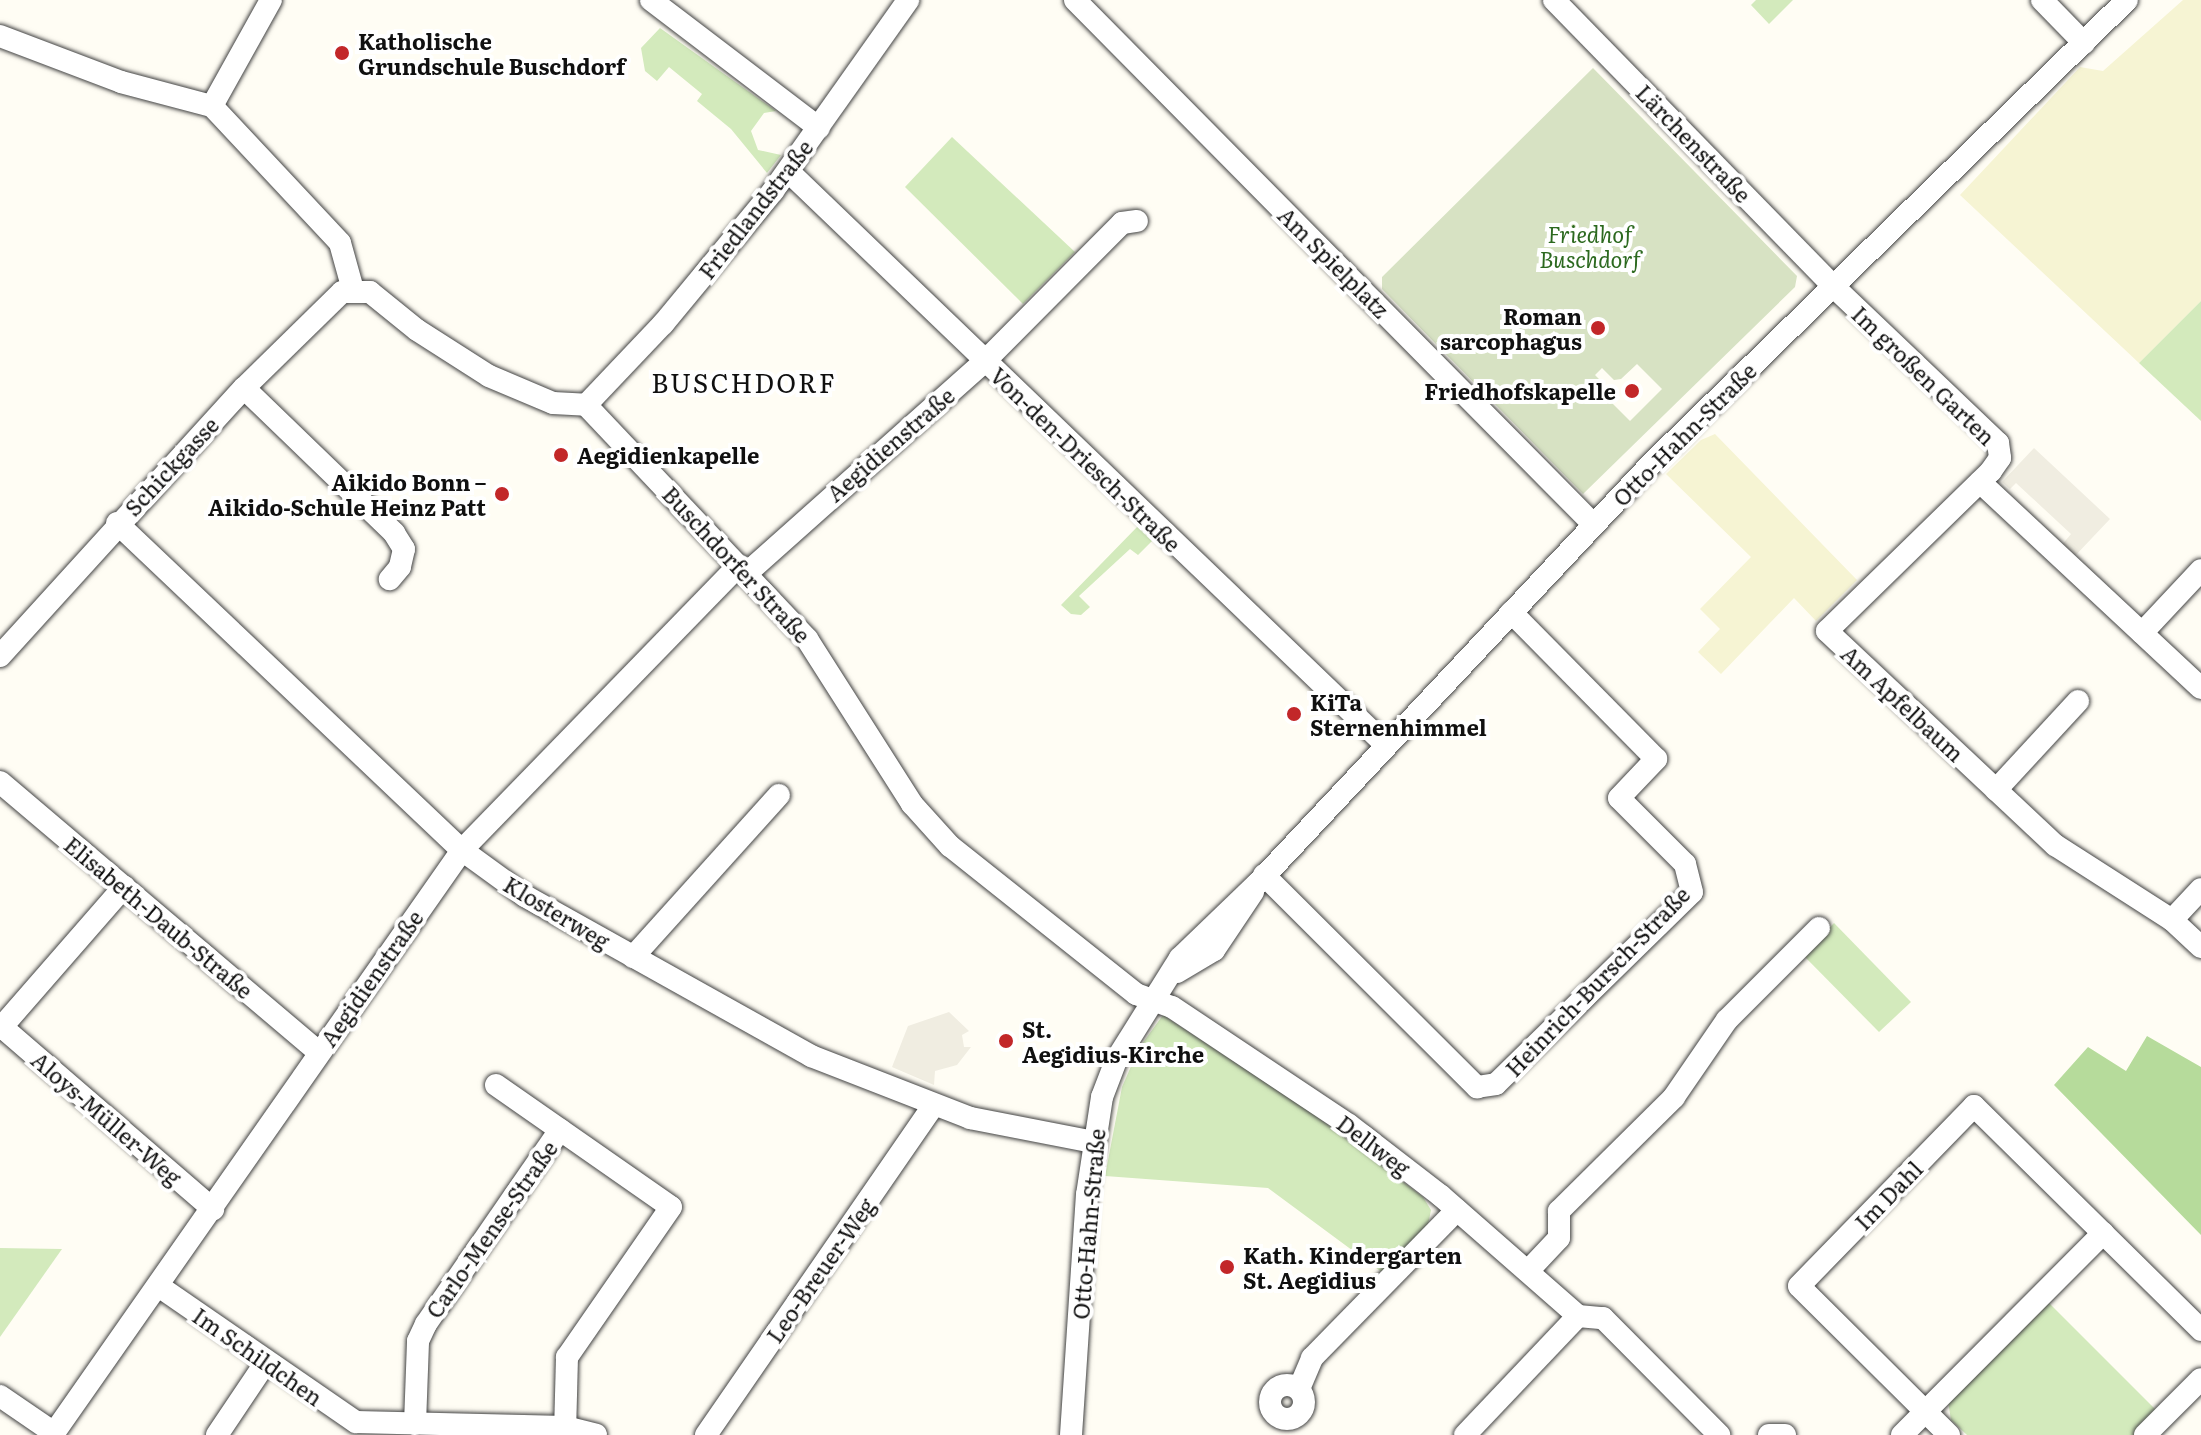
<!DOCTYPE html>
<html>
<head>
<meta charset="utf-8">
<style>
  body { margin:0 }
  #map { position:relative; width:2201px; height:1435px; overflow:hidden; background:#fffdf4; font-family:Literata,serif }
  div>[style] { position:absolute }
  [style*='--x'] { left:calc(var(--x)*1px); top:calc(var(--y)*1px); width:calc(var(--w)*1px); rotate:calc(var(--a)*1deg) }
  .farmland>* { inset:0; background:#f6f4d3 }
  .green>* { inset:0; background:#d3eabc }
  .forest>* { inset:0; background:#b6db9b }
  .cemetery>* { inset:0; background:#d7e2c3 }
  .plaza>* { inset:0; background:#f0ede1 }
  .roads { filter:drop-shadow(0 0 2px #434343) drop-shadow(0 0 2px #434343) }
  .minor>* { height:22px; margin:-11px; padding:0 11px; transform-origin:11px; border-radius:11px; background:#fff }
  .minor>.ring { margin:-11px; padding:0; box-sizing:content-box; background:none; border:22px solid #fff; border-radius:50% }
  .dots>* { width:22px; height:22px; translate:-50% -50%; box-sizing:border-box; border:4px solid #fff; border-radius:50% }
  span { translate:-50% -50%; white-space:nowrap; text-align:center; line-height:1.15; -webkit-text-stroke:8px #fff; paint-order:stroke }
  .poi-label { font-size:22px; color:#101010; font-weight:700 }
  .left { translate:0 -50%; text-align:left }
  .right { translate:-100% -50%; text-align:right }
  .street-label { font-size:22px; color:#101010 }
  .park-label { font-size:22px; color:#2c691f; font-style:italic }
  .quarter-label { font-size:26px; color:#101010; letter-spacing:2px }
</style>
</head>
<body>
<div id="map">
  <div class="farmland">
    <i style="clip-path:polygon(2183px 0,2201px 0,2201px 301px,2139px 363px,1960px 195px,2080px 67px,2103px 71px)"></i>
    <i style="clip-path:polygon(1715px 434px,1857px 580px,1816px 621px,1794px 598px,1721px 674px,1698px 652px,1720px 629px,1700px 609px,1751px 557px,1666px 474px,1701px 440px)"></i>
  </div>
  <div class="green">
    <i style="clip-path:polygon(1756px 0,1793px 0,1769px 24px,1751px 5px)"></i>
    <i style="clip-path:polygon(660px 28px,776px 111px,764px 113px,751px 131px,758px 150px,781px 155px,767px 173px,731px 129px,697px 101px,702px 94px,669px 67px,657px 81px,645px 71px,641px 48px)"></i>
    <i style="clip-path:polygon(952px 137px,1075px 252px,1023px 304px,905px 187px)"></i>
    <i style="clip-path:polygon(2201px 301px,2201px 421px,2139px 363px)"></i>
    <i style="clip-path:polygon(1138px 526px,1153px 540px,1138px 555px,1130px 549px,1079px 596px,1090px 607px,1081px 615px,1071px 614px,1061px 605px)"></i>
    <i style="clip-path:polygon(1834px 923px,1911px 1002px,1879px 1032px,1803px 955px)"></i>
    <i style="clip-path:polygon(1163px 1015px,1315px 1115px,1423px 1197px,1431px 1210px,1428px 1225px,1383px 1273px,1268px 1188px,1105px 1176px,1122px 1087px,1139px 1048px)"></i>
    <i style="clip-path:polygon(0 1248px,62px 1249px,0 1337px)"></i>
    <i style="clip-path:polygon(2046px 1300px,2158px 1412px,2136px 1435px,1967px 1435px,1951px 1420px,1948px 1401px)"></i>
  </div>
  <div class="forest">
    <i style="clip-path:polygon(2147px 1036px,2201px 1067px,2201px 1235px,2054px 1085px,2088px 1047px,2126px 1071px)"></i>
  </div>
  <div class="cemetery">
    <i style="clip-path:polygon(evenodd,1593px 68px,1797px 276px,1795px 287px,1583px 494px,1382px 289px,1382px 277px,1593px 68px,1637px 364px,1662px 389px,1630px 421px,1602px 393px,1607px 387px,1595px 375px,1602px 368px,1614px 380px,1621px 379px,1637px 364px)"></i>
  </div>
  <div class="plaza">
    <i style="clip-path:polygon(2034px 448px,2110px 519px,2074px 557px,2061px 546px,2071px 534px,2016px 483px,2010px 489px,2002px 482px)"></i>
    <i style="clip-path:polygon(949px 1012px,969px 1031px,962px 1035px,964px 1047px,971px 1047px,957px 1065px,935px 1071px,934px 1085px,892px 1067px,908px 1026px)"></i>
  </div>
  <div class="roads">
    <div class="minor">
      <i style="--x:651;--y:0;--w:211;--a:37.3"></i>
      <i style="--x:1075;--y:0;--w:737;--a:45.33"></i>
      <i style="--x:1554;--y:0;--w:400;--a:45.7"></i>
      <i style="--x:1833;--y:286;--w:228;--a:43.6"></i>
      <i style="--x:1998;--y:443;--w:15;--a:82"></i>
      <i style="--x:2000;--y:458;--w:16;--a:125"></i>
      <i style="--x:1991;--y:471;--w:229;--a:135.7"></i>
      <i style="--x:1827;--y:631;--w:313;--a:43.2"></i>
      <i style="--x:2055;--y:845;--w:139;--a:32.7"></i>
      <i style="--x:2172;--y:920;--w:40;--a:43"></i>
      <i style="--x:2042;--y:0;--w:60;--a:45.7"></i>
      <i style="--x:0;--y:36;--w:129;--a:20.8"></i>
      <i style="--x:121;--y:82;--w:94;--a:14.8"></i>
      <i style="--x:212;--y:106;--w:187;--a:46.9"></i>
      <i style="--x:340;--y:243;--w:49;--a:74.5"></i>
      <i style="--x:212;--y:106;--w:121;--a:-60.9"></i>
      <i style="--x:788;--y:171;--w:829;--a:43.83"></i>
      <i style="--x:244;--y:388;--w:209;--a:44"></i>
      <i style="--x:394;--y:533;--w:19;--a:58"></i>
      <i style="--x:404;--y:549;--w:18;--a:103"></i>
      <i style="--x:400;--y:567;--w:16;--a:130"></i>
      <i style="--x:586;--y:405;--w:112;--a:-46.5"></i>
      <i style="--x:663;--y:324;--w:173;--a:-50.4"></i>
      <i style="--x:773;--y:191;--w:234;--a:-54.7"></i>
      <i style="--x:1980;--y:482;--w:302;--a:43"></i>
      <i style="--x:117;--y:523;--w:475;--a:43.5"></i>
      <i style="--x:462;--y:850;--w:78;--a:36.1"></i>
      <i style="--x:525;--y:896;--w:328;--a:29.2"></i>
      <i style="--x:811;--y:1056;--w:171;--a:21.3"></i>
      <i style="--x:970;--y:1118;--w:126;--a:11"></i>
      <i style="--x:747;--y:573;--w:317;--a:-41.7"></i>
      <i style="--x:984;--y:362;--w:196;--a:-45.2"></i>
      <i style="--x:1122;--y:223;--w:15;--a:-8"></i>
      <i style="--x:2142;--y:633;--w:86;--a:-46.9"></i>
      <i style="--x:0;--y:656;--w:362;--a:-47.7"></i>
      <i style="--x:244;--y:388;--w:137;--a:-44.4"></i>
      <i style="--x:342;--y:292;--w:28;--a:0"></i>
      <i style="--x:370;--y:292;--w:60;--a:39"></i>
      <i style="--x:417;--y:330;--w:85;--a:32.6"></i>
      <i style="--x:489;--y:376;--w:69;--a:22.9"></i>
      <i style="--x:553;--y:403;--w:33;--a:3"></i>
      <i style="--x:586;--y:405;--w:322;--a:46.6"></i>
      <i style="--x:807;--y:639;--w:196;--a:57.5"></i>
      <i style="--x:912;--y:804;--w:57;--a:47.9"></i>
      <i style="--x:950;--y:846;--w:238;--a:38.5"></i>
      <i style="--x:1136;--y:994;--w:38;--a:20"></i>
      <i style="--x:1172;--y:1007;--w:213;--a:33.7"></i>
      <i style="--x:1349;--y:1125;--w:115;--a:37.6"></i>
      <i style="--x:1440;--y:1195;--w:184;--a:41.2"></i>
      <i style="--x:1578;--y:1316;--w:25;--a:5"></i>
      <i style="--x:1603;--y:1318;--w:165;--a:45.2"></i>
      <i style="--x:0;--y:782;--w:417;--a:40.3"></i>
      <i style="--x:1996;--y:790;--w:121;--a:-47.3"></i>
      <i style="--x:1264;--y:875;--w:301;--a:44.9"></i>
      <i style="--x:1477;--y:1087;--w:19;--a:-9"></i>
      <i style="--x:1496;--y:1084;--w:274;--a:-44.4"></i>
      <i style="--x:1692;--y:892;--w:29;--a:-104"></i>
      <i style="--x:1685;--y:864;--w:93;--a:-135"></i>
      <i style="--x:1619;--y:798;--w:54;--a:-46.5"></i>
      <i style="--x:1656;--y:759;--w:206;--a:-134.6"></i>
      <i style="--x:2172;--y:920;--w:42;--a:-46.9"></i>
      <i style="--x:633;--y:957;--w:218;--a:-48"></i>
      <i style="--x:1177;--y:972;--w:43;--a:-30.7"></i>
      <i style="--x:1214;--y:950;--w:70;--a:-56.1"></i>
      <i style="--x:2;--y:1027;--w:279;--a:40.8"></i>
      <i style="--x:0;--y:1029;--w:189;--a:-48.9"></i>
      <i style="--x:496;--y:1085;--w:213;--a:34.9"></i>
      <i style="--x:671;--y:1207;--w:183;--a:124.7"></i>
      <i style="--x:567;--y:1357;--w:78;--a:91.5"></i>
      <i style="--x:1528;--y:1271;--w:45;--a:-46.8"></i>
      <i style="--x:1559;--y:1238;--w:27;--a:-90"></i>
      <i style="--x:1559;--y:1211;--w:162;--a:-44.7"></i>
      <i style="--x:1674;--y:1097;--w:93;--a:-55.5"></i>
      <i style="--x:1727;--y:1020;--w:130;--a:-45"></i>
      <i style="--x:160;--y:1287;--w:238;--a:34.6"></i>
      <i style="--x:356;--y:1422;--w:209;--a:1.4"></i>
      <i style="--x:565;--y:1427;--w:32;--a:14"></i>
      <i class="ring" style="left:1270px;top:1385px;width:12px;height:12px"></i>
      <i style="--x:1299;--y:1389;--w:34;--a:-67"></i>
      <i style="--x:1312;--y:1358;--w:207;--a:-45.6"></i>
      <i style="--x:0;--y:1396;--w:65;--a:34.4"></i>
      <i style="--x:54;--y:1433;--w:712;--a:-55.01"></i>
      <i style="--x:462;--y:850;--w:397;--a:-45.8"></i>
      <i style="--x:415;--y:1424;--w:83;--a:-87.9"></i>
      <i style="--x:418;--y:1341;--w:19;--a:-65"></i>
      <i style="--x:426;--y:1324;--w:236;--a:-55.4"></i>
      <i style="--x:217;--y:1435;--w:88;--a:-56.1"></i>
      <i style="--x:706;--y:1435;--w:401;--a:-55.4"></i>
      <i style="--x:1071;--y:1435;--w:241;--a:-86.2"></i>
      <i style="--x:1087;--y:1195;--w:99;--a:-81.3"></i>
      <i style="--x:1102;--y:1097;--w:40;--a:-69"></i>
      <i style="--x:1116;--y:1060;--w:120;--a:-57.9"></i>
      <i style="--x:1180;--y:958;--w:107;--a:-43.9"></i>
      <i style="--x:1257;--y:884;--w:577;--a:-46.82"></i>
      <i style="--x:1652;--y:463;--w:663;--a:-44.27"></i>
      <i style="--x:1465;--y:1435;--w:164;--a:-46.5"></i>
      <i style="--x:1769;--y:1435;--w:16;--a:0"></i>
      <i style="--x:1902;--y:1435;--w:285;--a:-45.1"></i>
      <i style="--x:1949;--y:1435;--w:211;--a:-135.2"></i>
      <i style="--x:1799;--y:1286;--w:251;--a:-45.8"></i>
      <i style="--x:1974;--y:1106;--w:319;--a:44.6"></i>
      <i style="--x:2145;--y:1435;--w:79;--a:-45"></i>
    </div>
  </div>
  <div class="dots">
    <i style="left:342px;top:53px;background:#c22729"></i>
    <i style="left:1598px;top:328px;background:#c22729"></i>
    <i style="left:1632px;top:391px;background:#c22729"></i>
    <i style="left:561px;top:455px;background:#c22729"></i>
    <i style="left:502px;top:494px;background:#c22729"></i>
    <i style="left:1294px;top:714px;background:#c22729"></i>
    <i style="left:1006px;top:1041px;background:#c22729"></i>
    <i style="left:1227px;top:1267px;background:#c22729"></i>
  </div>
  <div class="poi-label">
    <span class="left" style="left:358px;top:53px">Katholische<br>Grundschule Buschdorf</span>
    <span class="right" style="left:1582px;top:328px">Roman<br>sarcophagus</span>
    <span class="right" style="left:1616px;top:391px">Friedhofskapelle</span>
    <span class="left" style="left:577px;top:455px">Aegidienkapelle</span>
    <span class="right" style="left:486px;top:494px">Aikido Bonn –<br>Aikido-Schule Heinz Patt</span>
    <span class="left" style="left:1310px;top:714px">KiTa<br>Sternenhimmel</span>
    <span class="left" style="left:1022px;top:1041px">St.<br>Aegidius-Kirche</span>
    <span class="left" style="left:1243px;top:1267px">Kath. Kindergarten<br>St. Aegidius</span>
  </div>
  <div class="street-label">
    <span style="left:1694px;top:143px;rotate:46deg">Lärchenstraße</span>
    <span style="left:755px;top:209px;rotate:-52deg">Friedlandstraße</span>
    <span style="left:1334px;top:262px;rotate:45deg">Am Spielplatz</span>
    <span style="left:1924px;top:375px;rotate:44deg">Im großen Garten</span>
    <span style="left:1684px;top:434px;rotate:-45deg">Otto-Hahn-Straße</span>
    <span style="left:890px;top:444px;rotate:-41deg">Aegidienstraße</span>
    <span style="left:1086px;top:459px;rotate:44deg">Von-den-Driesch-Straße</span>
    <span style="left:171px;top:466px;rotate:-47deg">Schickgasse</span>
    <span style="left:737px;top:564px;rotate:47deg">Buschdorfer Straße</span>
    <span style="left:1903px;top:703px;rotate:43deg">Am Apfelbaum</span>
    <span style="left:557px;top:912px;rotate:31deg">Klosterweg</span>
    <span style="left:159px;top:917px;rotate:40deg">Elisabeth-Daub-Straße</span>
    <span style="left:371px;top:978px;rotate:-55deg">Aegidienstraße</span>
    <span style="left:1597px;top:981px;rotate:-46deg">Heinrich-Bursch-Straße</span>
    <span style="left:107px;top:1118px;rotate:41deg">Aloys-Müller-Weg</span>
    <span style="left:1374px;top:1145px;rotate:37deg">Dellweg</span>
    <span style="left:1888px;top:1195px;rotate:-46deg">Im Dahl</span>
    <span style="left:1088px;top:1224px;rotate:-85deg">Otto-Hahn-Straße</span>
    <span style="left:491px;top:1229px;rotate:-55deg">Carlo-Mense-Straße</span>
    <span style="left:820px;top:1270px;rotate:-55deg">Leo-Breuer-Weg</span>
    <span style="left:258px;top:1356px;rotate:35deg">Im Schildchen</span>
  </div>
  <div class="park-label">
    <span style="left:1590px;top:246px">Friedhof<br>Buschdorf</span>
  </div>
  <div class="quarter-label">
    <span style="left:744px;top:382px">BUSCHDORF</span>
  </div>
</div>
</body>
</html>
